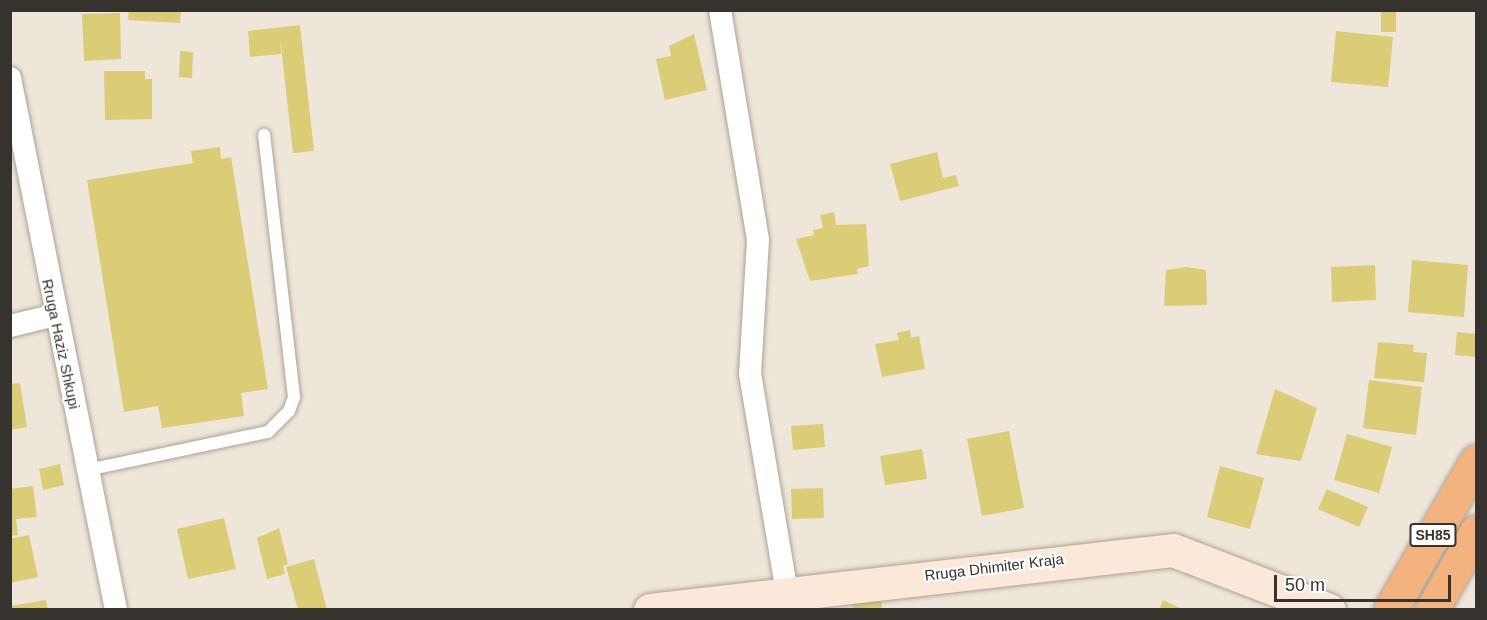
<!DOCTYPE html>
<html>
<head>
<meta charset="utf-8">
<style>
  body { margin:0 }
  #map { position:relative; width:1487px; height:620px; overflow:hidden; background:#eee6d9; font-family:Arial,sans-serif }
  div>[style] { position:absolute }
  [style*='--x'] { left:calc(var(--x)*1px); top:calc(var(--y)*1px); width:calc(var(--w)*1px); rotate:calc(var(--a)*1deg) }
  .building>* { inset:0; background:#dacd76 }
  .roads { filter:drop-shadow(0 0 2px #aba397) drop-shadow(0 0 2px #aba397) }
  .lane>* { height:12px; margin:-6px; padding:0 6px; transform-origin:6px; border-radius:6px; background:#fff }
  .street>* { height:22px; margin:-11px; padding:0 11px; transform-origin:11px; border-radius:11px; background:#fff }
  .secondary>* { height:33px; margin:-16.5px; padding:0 16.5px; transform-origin:16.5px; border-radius:16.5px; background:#fce8d8 }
  .highway>* { height:33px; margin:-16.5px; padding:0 16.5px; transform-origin:16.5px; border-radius:16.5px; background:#f4b37e }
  span { translate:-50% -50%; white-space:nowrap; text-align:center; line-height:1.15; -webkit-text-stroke:4.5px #fff; paint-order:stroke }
  .shield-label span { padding:2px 4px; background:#fff; border:2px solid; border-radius:4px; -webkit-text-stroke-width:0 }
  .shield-label { font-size:14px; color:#36332e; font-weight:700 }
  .street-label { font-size:15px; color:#36332e }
  .frame { position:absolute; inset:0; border:12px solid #36332e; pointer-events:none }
  .scale { position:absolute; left:1274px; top:575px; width:177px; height:27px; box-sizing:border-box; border:3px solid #36332e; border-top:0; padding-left:8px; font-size:18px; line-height:21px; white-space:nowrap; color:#36332e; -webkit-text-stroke:4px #fff; paint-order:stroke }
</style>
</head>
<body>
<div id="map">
  <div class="building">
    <i style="clip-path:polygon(129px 10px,181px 10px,180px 23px,128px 20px)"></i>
    <i style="clip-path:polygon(1381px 10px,1396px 10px,1396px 32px,1381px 32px)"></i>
    <i style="clip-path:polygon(120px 13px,121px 59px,84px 61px,82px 14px)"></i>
    <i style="clip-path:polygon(300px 25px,314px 151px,293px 153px,280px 37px,281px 54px,250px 57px,248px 31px)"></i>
    <i style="clip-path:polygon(1336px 31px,1393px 37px,1388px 87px,1331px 82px)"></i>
    <i style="clip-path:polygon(694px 34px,707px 90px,665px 100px,656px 59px,671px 56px,669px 46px)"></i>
    <i style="clip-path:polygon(180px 51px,193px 52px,192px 78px,179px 77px)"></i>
    <i style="clip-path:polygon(104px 71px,145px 71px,145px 79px,152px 79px,152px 119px,105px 120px)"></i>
    <i style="clip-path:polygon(220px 147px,221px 159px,231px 157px,268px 389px,241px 393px,244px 416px,162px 428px,158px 406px,124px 412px,87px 180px,193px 163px,191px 151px)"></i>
    <i style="clip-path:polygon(937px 152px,943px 178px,956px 175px,959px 186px,900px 201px,890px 164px)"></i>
    <i style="clip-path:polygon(834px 212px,836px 225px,866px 224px,869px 266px,857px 269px,858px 274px,810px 281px,796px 239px,814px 235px,813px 230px,823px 228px,820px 215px)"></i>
    <i style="clip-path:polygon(1412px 260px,1468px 265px,1464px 317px,1408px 312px)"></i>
    <i style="clip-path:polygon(1375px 265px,1376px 300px,1332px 302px,1331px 267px)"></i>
    <i style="clip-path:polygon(1186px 267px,1206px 270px,1207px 305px,1164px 306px,1166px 270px)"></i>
    <i style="clip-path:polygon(910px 330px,911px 338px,919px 336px,925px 369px,882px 377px,875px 344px,899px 340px,897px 333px)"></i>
    <i style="clip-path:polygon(1457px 332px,1476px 334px,1476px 357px,1455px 355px)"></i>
    <i style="clip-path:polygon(1378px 342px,1414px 345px,1413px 352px,1427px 353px,1424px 382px,1374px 378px)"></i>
    <i style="clip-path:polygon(1369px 380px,1422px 387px,1416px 435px,1363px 428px)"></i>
    <i style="clip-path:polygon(20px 383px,27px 427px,10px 430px,10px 384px)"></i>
    <i style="clip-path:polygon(1275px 389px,1317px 408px,1301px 461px,1256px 454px)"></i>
    <i style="clip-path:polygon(823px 424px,825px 447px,793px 450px,791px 426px)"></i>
    <i style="clip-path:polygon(1009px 431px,1024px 508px,982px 516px,967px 439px)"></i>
    <i style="clip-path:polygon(1347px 434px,1392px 447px,1379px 493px,1334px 480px)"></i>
    <i style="clip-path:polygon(922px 449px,927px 479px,885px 485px,880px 456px)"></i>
    <i style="clip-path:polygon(60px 464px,64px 485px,43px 490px,39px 469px)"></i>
    <i style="clip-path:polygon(1220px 466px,1264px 478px,1250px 529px,1207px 517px)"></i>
    <i style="clip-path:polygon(33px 486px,37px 517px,16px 519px,18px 535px,10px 536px,10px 489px)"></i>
    <i style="clip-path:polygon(823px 488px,824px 518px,792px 519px,791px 489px)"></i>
    <i style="clip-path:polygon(1327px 489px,1368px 507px,1359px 527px,1318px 509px)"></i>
    <i style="clip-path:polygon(224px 518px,236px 569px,188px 579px,177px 529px)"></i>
    <i style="clip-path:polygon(279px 528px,288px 564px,283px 566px,285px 574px,267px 579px,257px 538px)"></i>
    <i style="clip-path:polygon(29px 535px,38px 577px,10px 583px,10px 539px)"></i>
    <i style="clip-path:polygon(314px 559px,327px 610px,298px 610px,286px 567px)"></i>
    <i style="clip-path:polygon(881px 593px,882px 610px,853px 610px,852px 594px)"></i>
    <i style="clip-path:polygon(46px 600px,48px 610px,10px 610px,10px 606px)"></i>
    <i style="clip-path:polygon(1163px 600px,1184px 610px,1159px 610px)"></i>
  </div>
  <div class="roads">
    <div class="lane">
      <i style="--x:87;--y:470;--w:185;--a:-11.9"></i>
      <i style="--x:268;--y:432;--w:30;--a:-45"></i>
      <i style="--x:289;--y:411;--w:15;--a:-70"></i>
      <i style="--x:294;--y:397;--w:264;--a:-96.5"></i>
    </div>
    <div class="street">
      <i style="--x:720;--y:10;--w:233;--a:80.6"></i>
      <i style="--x:758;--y:240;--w:134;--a:93.4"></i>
      <i style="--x:750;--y:374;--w:221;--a:80.4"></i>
      <i style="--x:10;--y:78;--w:542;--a:78.73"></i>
      <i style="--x:10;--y:326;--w:46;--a:-13.7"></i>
    </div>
    <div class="secondary">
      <i style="--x:650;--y:610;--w:526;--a:-6.54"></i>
      <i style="--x:1173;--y:550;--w:167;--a:21"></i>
    </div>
    <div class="highway">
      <i style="--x:1390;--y:610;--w:172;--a:-60"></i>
      <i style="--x:1432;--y:610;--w:90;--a:-60.6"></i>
    </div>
  </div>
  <div class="shield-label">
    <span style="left:1433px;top:535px">SH85</span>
  </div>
  <div class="street-label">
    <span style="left:61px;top:344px;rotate:78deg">Rruga Haziz Shkupi</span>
    <span style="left:994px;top:567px;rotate:-7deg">Rruga Dhimiter Kraja</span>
  </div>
  <div class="frame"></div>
  <div class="scale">50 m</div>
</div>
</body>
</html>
